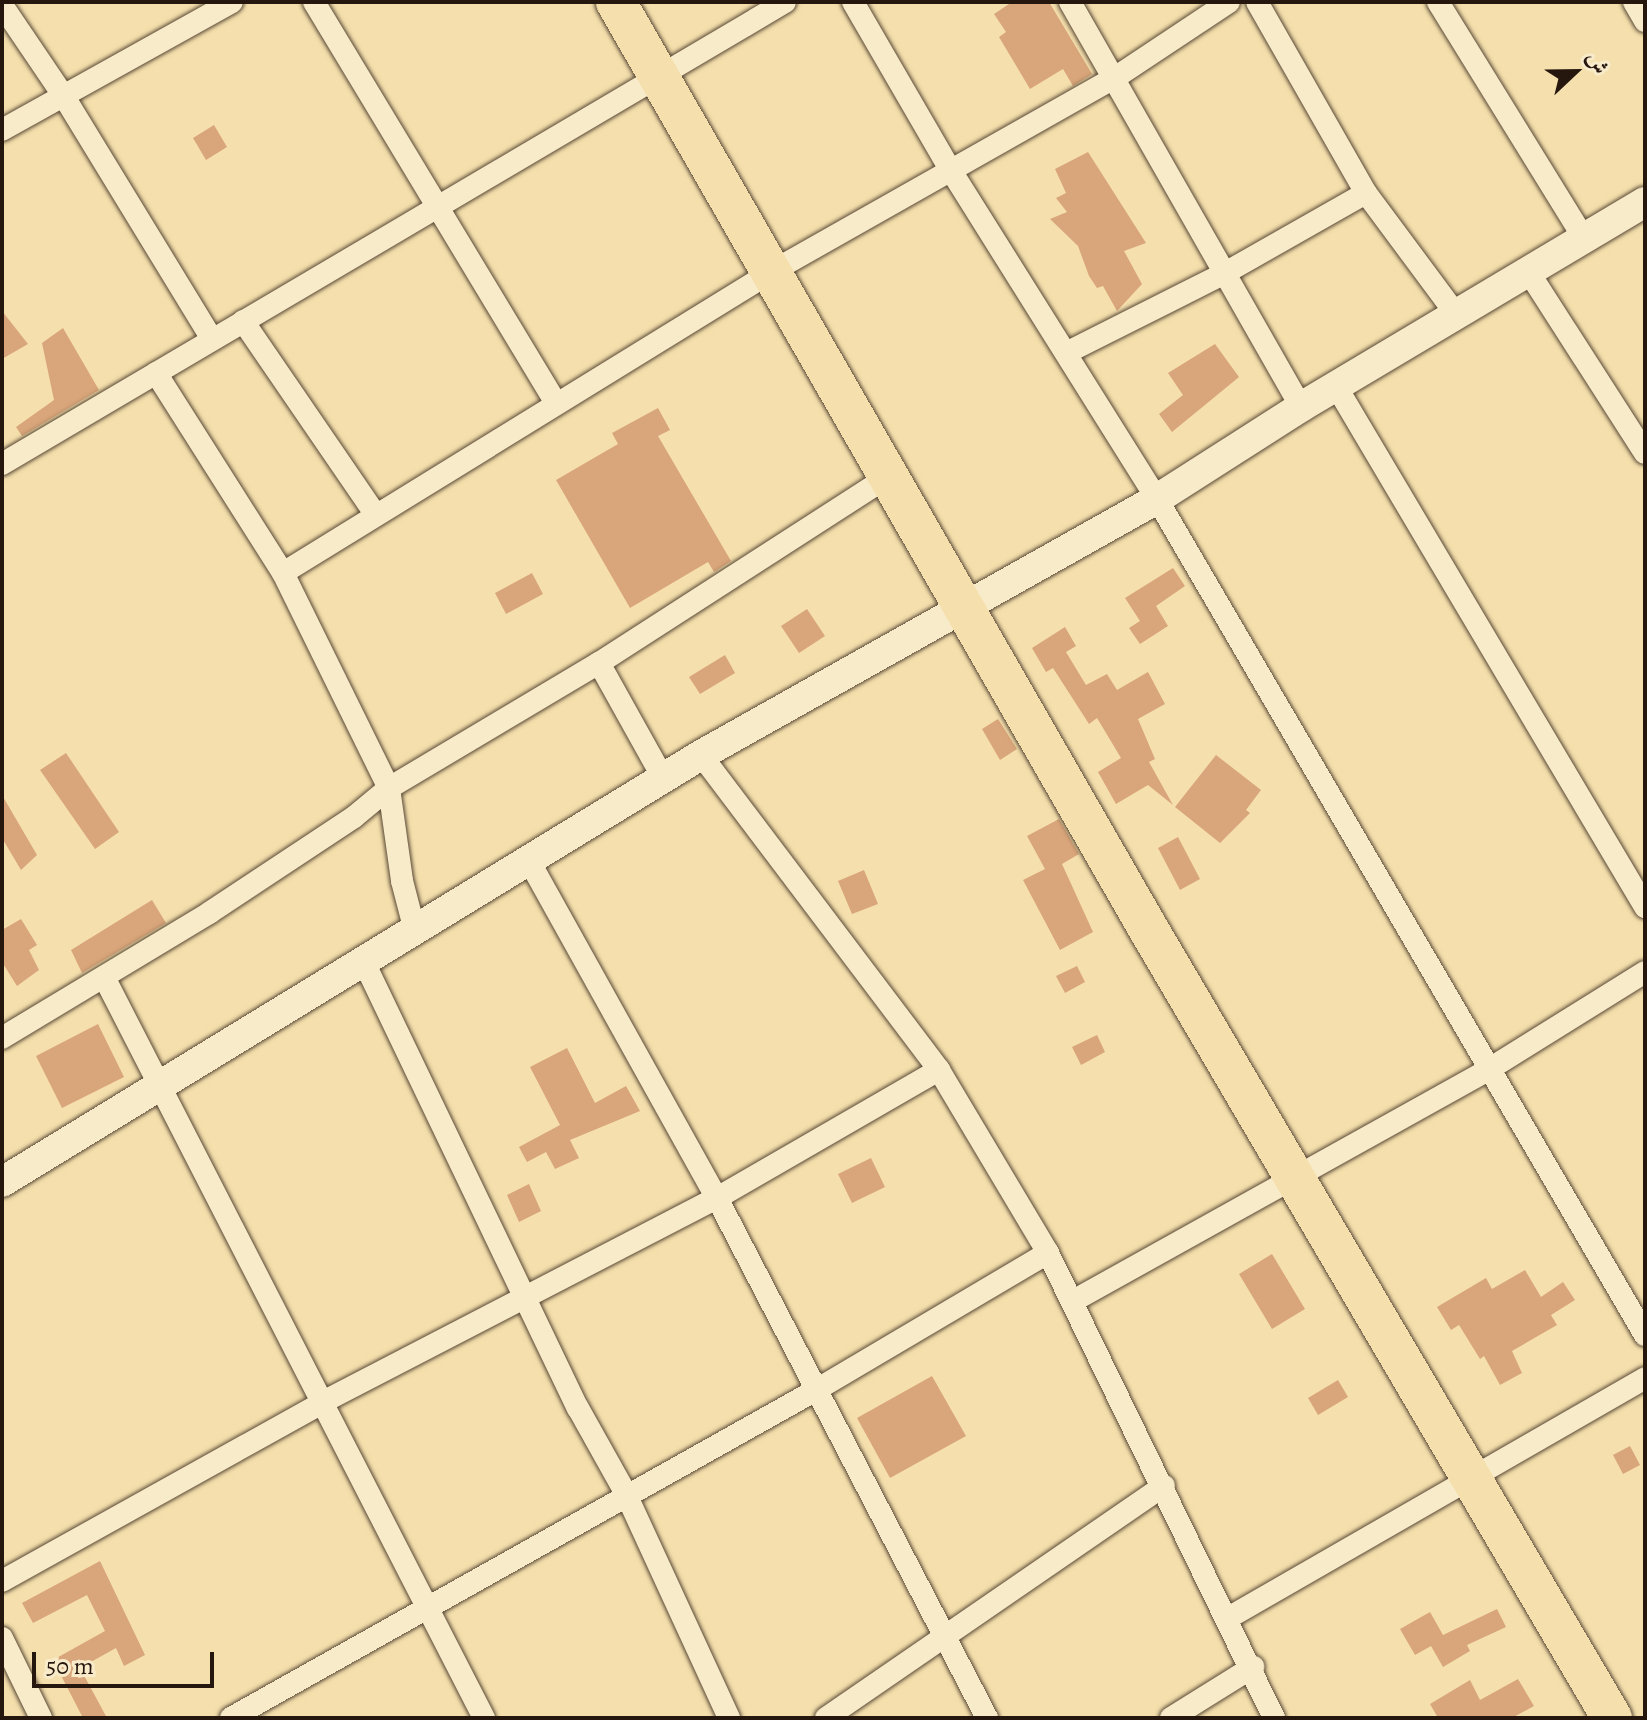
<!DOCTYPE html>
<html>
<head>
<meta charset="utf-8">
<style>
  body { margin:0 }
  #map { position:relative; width:1647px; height:1720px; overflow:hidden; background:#f5e0ad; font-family:Alegreya,Amiri,serif }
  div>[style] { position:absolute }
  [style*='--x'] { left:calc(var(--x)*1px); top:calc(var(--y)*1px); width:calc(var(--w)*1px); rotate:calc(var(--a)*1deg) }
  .building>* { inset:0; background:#d9a57a }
  .roads { filter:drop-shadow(0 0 2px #594836) drop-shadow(0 0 2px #594836) }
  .street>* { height:22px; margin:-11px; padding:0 11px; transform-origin:11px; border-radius:11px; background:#f8ebca }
  .secondary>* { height:30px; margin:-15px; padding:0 15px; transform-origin:15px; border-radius:15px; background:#f8ebca }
  .highway>* { height:40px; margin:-20px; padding:0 20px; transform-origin:20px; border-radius:20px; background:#f5e0ad }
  span { translate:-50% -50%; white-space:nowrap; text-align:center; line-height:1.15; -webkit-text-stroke:8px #f8ebca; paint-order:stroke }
  .frame { position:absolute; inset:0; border:4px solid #25160e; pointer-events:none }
  .north { position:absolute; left:1535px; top:32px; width:80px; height:80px; -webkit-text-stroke:6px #f8ebca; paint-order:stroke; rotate:68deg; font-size:22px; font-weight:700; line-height:32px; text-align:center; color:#25160e }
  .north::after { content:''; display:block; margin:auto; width:28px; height:36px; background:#25160e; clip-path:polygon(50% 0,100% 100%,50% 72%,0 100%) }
  .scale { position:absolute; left:32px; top:1652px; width:182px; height:36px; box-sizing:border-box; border:4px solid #25160e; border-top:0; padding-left:10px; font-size:24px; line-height:28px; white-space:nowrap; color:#25160e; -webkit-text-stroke:6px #f8ebca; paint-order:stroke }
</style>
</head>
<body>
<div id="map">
  <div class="building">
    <i style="clip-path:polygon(1012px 2px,1049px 2px,1092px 74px,1073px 86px,1063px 69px,1030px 89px,999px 37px,1006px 32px,994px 14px)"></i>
    <i style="clip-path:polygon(214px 125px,227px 147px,206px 160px,193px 138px)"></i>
    <i style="clip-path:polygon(1088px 152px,1146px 243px,1124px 251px,1142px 284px,1117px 311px,1103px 286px,1097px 288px,1089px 276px,1078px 246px,1050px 219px,1067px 212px,1056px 198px,1066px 193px,1055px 169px)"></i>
    <i style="clip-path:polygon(2px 311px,28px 344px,2px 359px)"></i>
    <i style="clip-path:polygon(63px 328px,99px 390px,22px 436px,16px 427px,54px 400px,42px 343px)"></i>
    <i style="clip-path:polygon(1215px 344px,1239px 377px,1172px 432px,1159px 414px,1183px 395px,1168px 373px)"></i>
    <i style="clip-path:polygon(658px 408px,670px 430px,658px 436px,731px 561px,714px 572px,708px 562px,630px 608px,556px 480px,618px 444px,612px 433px)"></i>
    <i style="clip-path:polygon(1173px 568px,1185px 586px,1156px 606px,1168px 626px,1140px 644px,1129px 628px,1140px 621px,1125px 598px)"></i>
    <i style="clip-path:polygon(532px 573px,543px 594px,506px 614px,495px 593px)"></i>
    <i style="clip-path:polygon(807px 609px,825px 636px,799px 653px,781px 626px)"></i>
    <i style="clip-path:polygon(1065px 627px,1076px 646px,1066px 652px,1086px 685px,1107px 674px,1117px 690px,1148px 672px,1165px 704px,1138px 719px,1155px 759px,1149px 762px,1173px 805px,1148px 785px,1116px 804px,1098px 772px,1121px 758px,1097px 718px,1089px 724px,1053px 668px,1046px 672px,1032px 648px)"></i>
    <i style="clip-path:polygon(725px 655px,735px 673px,700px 694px,689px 677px)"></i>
    <i style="clip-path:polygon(998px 719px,1017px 749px,1000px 760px,982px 729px)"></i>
    <i style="clip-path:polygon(66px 753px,119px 832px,95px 849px,40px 770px)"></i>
    <i style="clip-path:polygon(1216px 755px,1261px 790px,1246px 810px,1250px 813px,1220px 843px,1175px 807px)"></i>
    <i style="clip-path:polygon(2px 795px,37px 855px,21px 870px,2px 838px)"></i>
    <i style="clip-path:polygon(1059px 819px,1079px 854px,1062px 864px,1093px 932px,1060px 950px,1023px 880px,1045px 869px,1027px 836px)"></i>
    <i style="clip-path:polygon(1178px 837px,1200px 879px,1180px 890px,1158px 848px)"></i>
    <i style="clip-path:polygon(864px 870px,878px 904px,852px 914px,838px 881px)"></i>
    <i style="clip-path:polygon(152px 900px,166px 923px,82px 973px,71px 950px)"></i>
    <i style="clip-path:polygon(21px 919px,37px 945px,29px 950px,39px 970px,17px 986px,2px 962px,2px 930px)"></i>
    <i style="clip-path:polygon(1077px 966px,1085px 982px,1065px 993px,1056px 976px)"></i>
    <i style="clip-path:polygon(98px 1024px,124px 1077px,62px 1108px,36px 1056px)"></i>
    <i style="clip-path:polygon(1097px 1035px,1105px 1052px,1081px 1065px,1072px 1047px)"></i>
    <i style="clip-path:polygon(567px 1048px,595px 1103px,626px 1086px,640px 1111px,570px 1140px,579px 1158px,555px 1169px,546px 1152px,527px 1162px,519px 1147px,560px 1125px,530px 1067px)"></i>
    <i style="clip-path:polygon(871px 1158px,885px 1187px,852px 1203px,838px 1174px)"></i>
    <i style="clip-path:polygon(529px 1184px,541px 1211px,519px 1222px,507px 1195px)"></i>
    <i style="clip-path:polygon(1272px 1254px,1305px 1309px,1272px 1329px,1239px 1274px)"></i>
    <i style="clip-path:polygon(1525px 1270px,1541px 1297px,1563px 1282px,1575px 1300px,1551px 1315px,1557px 1325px,1512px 1351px,1522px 1373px,1500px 1385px,1484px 1356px,1480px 1359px,1459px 1325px,1451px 1330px,1437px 1307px,1486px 1278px,1492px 1289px)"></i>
    <i style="clip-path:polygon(932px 1376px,966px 1436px,890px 1478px,857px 1418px)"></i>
    <i style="clip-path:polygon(1338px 1380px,1348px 1397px,1318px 1415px,1308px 1398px)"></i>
    <i style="clip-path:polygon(1630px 1446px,1640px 1465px,1623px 1474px,1613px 1455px)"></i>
    <i style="clip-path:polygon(100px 1561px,145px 1655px,124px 1666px,116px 1648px,80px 1668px,107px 1718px,83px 1718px,53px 1660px,105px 1631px,87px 1595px,33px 1623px,22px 1603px)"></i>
    <i style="clip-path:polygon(1497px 1609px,1506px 1627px,1467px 1645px,1470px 1651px,1443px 1667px,1431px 1646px,1415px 1655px,1400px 1629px,1430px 1612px,1443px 1635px)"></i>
    <i style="clip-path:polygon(1518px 1679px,1534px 1706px,1512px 1718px,1438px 1718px,1430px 1704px,1470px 1680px,1480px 1700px)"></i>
  </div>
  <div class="roads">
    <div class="street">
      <i style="--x:314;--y:2;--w:467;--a:58.9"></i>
      <i style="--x:853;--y:2;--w:193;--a:59.9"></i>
      <i style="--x:950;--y:169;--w:390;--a:57.9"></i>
      <i style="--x:1157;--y:499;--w:968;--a:59.73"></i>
      <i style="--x:1070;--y:2;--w:466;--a:60.3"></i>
      <i style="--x:1257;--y:2;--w:220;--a:60.3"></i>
      <i style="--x:1366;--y:193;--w:151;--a:53.4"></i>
      <i style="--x:1438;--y:2;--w:276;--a:58.3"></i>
      <i style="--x:1634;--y:2;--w:22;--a:60"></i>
      <i style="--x:2;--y:5;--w:109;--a:55.9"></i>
      <i style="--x:63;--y:95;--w:286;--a:58.6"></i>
      <i style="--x:2;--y:130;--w:263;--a:-29.1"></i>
      <i style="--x:1528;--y:271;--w:216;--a:57.3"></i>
      <i style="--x:243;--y:321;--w:235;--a:55.6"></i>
      <i style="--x:1066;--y:353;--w:178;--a:-26.7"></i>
      <i style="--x:1225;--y:273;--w:162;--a:-29.6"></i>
      <i style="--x:156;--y:373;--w:237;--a:57.6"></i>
      <i style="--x:283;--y:573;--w:240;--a:63.8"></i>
      <i style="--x:389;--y:788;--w:94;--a:82"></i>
      <i style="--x:402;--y:881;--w:48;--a:75.4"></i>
      <i style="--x:1336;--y:386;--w:606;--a:59.33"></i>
      <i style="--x:2;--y:464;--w:909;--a:-30.54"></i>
      <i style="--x:283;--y:573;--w:576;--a:-31.65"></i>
      <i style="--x:773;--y:271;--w:390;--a:-29.5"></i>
      <i style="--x:1113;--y:79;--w:139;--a:-33.6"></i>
      <i style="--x:599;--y:663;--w:132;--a:60.9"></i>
      <i style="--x:701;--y:755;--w:395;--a:52.9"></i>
      <i style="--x:939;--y:1070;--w:213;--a:59.2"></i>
      <i style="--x:1048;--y:1253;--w:517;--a:64.08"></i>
      <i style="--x:528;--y:859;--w:388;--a:60.9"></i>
      <i style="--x:717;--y:1198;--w:586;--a:62.56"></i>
      <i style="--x:363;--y:960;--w:497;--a:64.4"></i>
      <i style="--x:578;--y:1408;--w:98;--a:60.8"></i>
      <i style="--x:626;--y:1494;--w:247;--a:65.3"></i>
      <i style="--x:104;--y:977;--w:833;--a:62.85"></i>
      <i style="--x:2;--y:1038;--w:242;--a:-31.1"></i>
      <i style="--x:209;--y:913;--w:174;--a:-33.5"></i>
      <i style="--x:354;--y:817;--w:45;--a:-39.6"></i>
      <i style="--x:389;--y:788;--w:244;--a:-30.8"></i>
      <i style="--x:599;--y:663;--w:347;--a:-32.8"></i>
      <i style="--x:1073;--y:1301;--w:473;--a:-29.1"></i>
      <i style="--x:1486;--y:1071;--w:187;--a:-31.9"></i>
      <i style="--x:2;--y:1581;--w:368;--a:-29.1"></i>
      <i style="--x:323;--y:1402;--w:444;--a:-27.4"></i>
      <i style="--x:717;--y:1198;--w:256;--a:-30"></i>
      <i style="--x:1228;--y:1618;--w:481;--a:-29.9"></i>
      <i style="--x:2;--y:1638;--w:89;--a:64"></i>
      <i style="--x:231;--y:1718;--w:671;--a:-29.28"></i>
      <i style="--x:816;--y:1390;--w:269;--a:-30.6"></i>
      <i style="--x:826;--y:1718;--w:410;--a:-34.5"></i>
      <i style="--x:1171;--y:1718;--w:97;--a:-31.9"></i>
    </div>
    <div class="secondary">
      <i style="--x:2;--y:1182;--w:819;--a:-31.42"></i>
      <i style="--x:701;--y:755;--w:523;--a:-29.31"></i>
      <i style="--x:1157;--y:499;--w:171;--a:-32.6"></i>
      <i style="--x:1301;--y:407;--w:400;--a:-30.8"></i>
    </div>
    <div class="highway">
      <i style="--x:616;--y:2;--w:1070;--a:60.13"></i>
      <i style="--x:1149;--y:930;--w:914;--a:59.56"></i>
    </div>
  </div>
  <div class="frame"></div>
  <div class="north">ش</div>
  <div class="scale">50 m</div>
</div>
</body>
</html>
